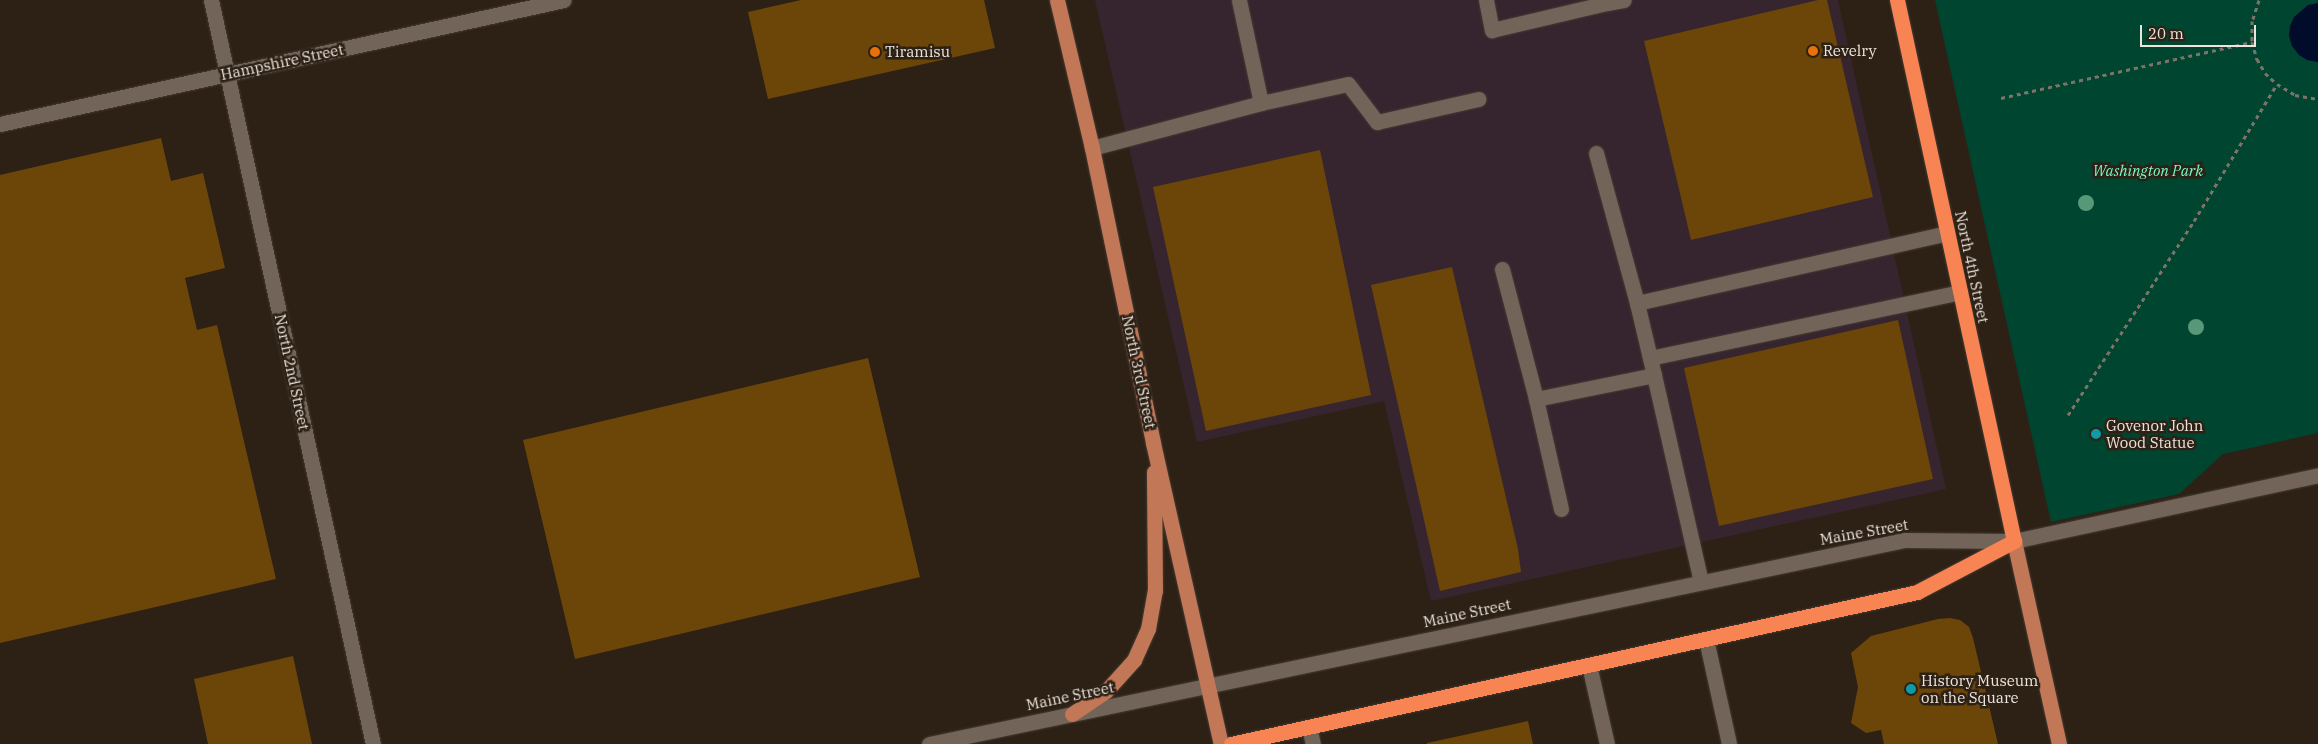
<!DOCTYPE html>
<html>
<head>
<meta charset="utf-8">
<style>
  body { margin:0 }
  #map { position:relative; width:2318px; height:744px; overflow:hidden; background:#2d2116; font-family:"IBM Plex Serif",serif }
  div>[style] { position:absolute }
  [style*='--x'] { left:calc(var(--x)*1px); top:calc(var(--y)*1px); width:calc(var(--w)*1px); rotate:calc(var(--a)*1deg) }
  .commercial>* { inset:0; background:#36252f }
  .green>* { inset:0; background:#004530 }
  .water>* { inset:0; background:#000c29 }
  .building>* { inset:0; background:#6c4509 }
  .path>* { height:3px; margin-top:-1.5px; transform-origin:0; background:repeating-linear-gradient(90deg,#7e7369 0 4px,transparent 0 8px) }
  .roads { filter:drop-shadow(0 0 1px #453b33) drop-shadow(0 0 1px #453b33) }
  .minor>* { height:15px; margin:-7.5px; padding:0 7.5px; transform-origin:7.5px; border-radius:7.5px; background:#726458 }
  .major>* { height:15px; margin:-7.5px; padding:0 7.5px; transform-origin:7.5px; border-radius:7.5px; background:#c27756 }
  .highway>* { height:15px; margin:-7.5px; padding:0 7.5px; transform-origin:7.5px; border-radius:7.5px; background:#f88454 }
  .trees>* { width:16px; height:16px; margin:-8px; border-radius:50%; background:#569877 }
  .dots>* { width:14px; height:14px; translate:-50% -50%; box-sizing:border-box; border:2px solid #2d2116; border-radius:50% }
  span { translate:-50% -50%; white-space:nowrap; text-align:center; line-height:1.15; -webkit-text-stroke:5px #2d2116; paint-order:stroke }
  .poi-label { font-size:15px; color:#ede5dd }
  .left { translate:0 -50%; text-align:left }
  .street-label { font-size:15px; color:#ede5dd }
  .park-label { font-size:15px; color:#77fac6; font-style:italic }
  .scale { position:absolute; left:2140px; top:25px; width:116px; height:22px; box-sizing:border-box; border:2px solid #ede5dd; border-top:0; padding-left:6px; font-size:15px; line-height:18px; white-space:nowrap; color:#ede5dd; -webkit-text-stroke:4px #2d2116; paint-order:stroke }
</style>
</head>
<body>
<div id="map">
  <div class="commercial">
    <i style="clip-path:polygon(1095px 0,1838px 0,1946px 489px,1431px 601px,1384px 401px,1197px 442px)"></i>
  </div>
  <div class="green">
    <i style="clip-path:polygon(1935px 0,2318px 0,2318px 433px,2223px 454px,2179px 494px,2051px 522px)"></i>
  </div>
  <div class="water">
    <i style="clip-path:polygon(2318px 3px,2318px 62px,2317px 62px,2307px 60px,2299px 55px,2292px 46px,2289px 36px,2290px 26px,2294px 17px,2308px 5px)"></i>
  </div>
  <div class="building">
    <i style="clip-path:polygon(801px 0,984px 0,995px 48px,768px 99px,748px 12px)"></i>
    <i style="clip-path:polygon(1818px 0,1827px 0,1873px 197px,1691px 240px,1644px 41px)"></i>
    <i style="clip-path:polygon(161px 138px,171px 181px,203px 173px,225px 268px,185px 278px,197px 330px,217px 325px,276px 579px,0 643px,0 175px)"></i>
    <i style="clip-path:polygon(1320px 150px,1371px 395px,1206px 431px,1153px 187px)"></i>
    <i style="clip-path:polygon(1452px 267px,1518px 549px,1521px 572px,1440px 591px,1371px 285px)"></i>
    <i style="clip-path:polygon(1898px 320px,1933px 479px,1719px 526px,1684px 368px)"></i>
    <i style="clip-path:polygon(868px 358px,920px 577px,575px 659px,523px 440px)"></i>
    <i style="clip-path:polygon(1950px 618px,1960px 620px,1969px 627px,1973px 638px,1998px 744px,1884px 744px,1881px 730px,1866px 733px,1851px 723px,1858px 687px,1851px 653px,1871px 636px,1938px 619px)"></i>
    <i style="clip-path:polygon(293px 656px,312px 744px,208px 744px,194px 679px)"></i>
    <i style="clip-path:polygon(1528px 721px,1533px 744px,1427px 744px,1427px 743px)"></i>
  </div>
  <div class="path">
    <i style="--x:2259;--y:0;--w:22;--a:108"></i>
    <i style="--x:2252;--y:21;--w:21;--a:90"></i>
    <i style="--x:2252;--y:42;--w:18;--a:74"></i>
    <i style="--x:2257;--y:59;--w:16;--a:60"></i>
    <i style="--x:2265;--y:73;--w:16;--a:43"></i>
    <i style="--x:2277;--y:84;--w:21;--a:31"></i>
    <i style="--x:2295;--y:95;--w:23;--a:10"></i>
    <i style="--x:2001;--y:98;--w:257;--a:-12.6"></i>
    <i style="--x:2068;--y:415;--w:231;--a:-57"></i>
    <i style="--x:2194;--y:221;--w:160;--a:-58.8"></i>
  </div>
  <div class="roads">
    <div class="minor">
      <i style="--x:211;--y:0;--w:761;--a:77.72"></i>
      <i style="--x:1486;--y:0;--w:31;--a:79"></i>
      <i style="--x:1492;--y:30;--w:118;--a:-13.2"></i>
      <i style="--x:1606;--y:0;--w:3;--a:72"></i>
      <i style="--x:1607;--y:3;--w:17;--a:-10"></i>
      <i style="--x:1261;--y:103;--w:89;--a:-12.3"></i>
      <i style="--x:1348;--y:84;--w:48;--a:52.7"></i>
      <i style="--x:1377;--y:122;--w:104;--a:-12.8"></i>
      <i style="--x:0;--y:124;--w:577;--a:-12.4"></i>
      <i style="--x:1092;--y:148;--w:175;--a:-14.9"></i>
      <i style="--x:1261;--y:103;--w:105;--a:-102.1"></i>
      <i style="--x:1596;--y:153;--w:156;--a:74.7"></i>
      <i style="--x:1502;--y:269;--w:134;--a:75.3"></i>
      <i style="--x:1650;--y:358;--w:317;--a:-12"></i>
      <i style="--x:1654;--y:375;--w:74;--a:-103.3"></i>
      <i style="--x:1637;--y:303;--w:318;--a:-12.7"></i>
      <i style="--x:1561;--y:509;--w:113;--a:-102.8"></i>
      <i style="--x:1536;--y:399;--w:120;--a:-11.5"></i>
      <i style="--x:1654;--y:375;--w:212;--a:77.2"></i>
      <i style="--x:1706;--y:639;--w:107;--a:77.6"></i>
      <i style="--x:1589;--y:665;--w:81;--a:77.2"></i>
      <i style="--x:1309;--y:727;--w:17;--a:77"></i>
      <i style="--x:929;--y:744;--w:997;--a:-11.81"></i>
      <i style="--x:1905;--y:540;--w:109;--a:0.5"></i>
      <i style="--x:2014;--y:541;--w:311;--a:-12.2"></i>
    </div>
    <div class="major">
      <i style="--x:1057;--y:0;--w:152;--a:76.7"></i>
      <i style="--x:1092;--y:148;--w:301;--a:78.3"></i>
      <i style="--x:1153;--y:443;--w:309;--a:77.3"></i>
      <i style="--x:2014;--y:541;--w:208;--a:77.5"></i>
      <i style="--x:1072;--y:714;--w:41;--a:-34.1"></i>
      <i style="--x:1106;--y:691;--w:42;--a:-47.9"></i>
      <i style="--x:1134;--y:660;--w:34;--a:-66"></i>
      <i style="--x:1148;--y:629;--w:39;--a:-80"></i>
      <i style="--x:1155;--y:591;--w:119;--a:-90.5"></i>
    </div>
    <div class="highway">
      <i style="--x:1231;--y:744;--w:703;--a:-12.49"></i>
      <i style="--x:1917;--y:592;--w:110;--a:-27.7"></i>
      <i style="--x:2014;--y:541;--w:554;--a:-102.2"></i>
    </div>
  </div>
  <div class="trees">
    <i style="left:2086px;top:203px"></i>
    <i style="left:2196px;top:327px"></i>
  </div>
  <div class="dots">
    <i style="left:1813px;top:51px;background:#e8710a"></i>
    <i style="left:875px;top:52px;background:#e8710a"></i>
    <i style="left:2096px;top:434px;background:#0f9aa8"></i>
    <i style="left:1911px;top:689px;background:#0f9aa8"></i>
  </div>
  <div class="poi-label">
    <span class="left" style="left:1823px;top:51px">Revelry</span>
    <span class="left" style="left:885px;top:52px">Tiramisu</span>
    <span class="left" style="left:2106px;top:434px">Govenor John<br>Wood Statue</span>
    <span class="left" style="left:1921px;top:689px">History Museum<br>on the Square</span>
  </div>
  <div class="street-label">
    <span style="left:282px;top:62px;rotate:-12deg">Hampshire Street</span>
    <span style="left:1972px;top:267px;rotate:78deg">North 4th Street</span>
    <span style="left:292px;top:372px;rotate:78deg">North 2nd Street</span>
    <span style="left:1139px;top:372px;rotate:78deg">North 3rd Street</span>
    <span style="left:1864px;top:532px;rotate:-10deg">Maine Street</span>
    <span style="left:1467px;top:613px;rotate:-12deg">Maine Street</span>
    <span style="left:1070px;top:696px;rotate:-12deg">Maine Street</span>
  </div>
  <div class="park-label">
    <span style="left:2148px;top:171px">Washington Park</span>
  </div>
  <div class="scale">20 m</div>
</div>
</body>
</html>
